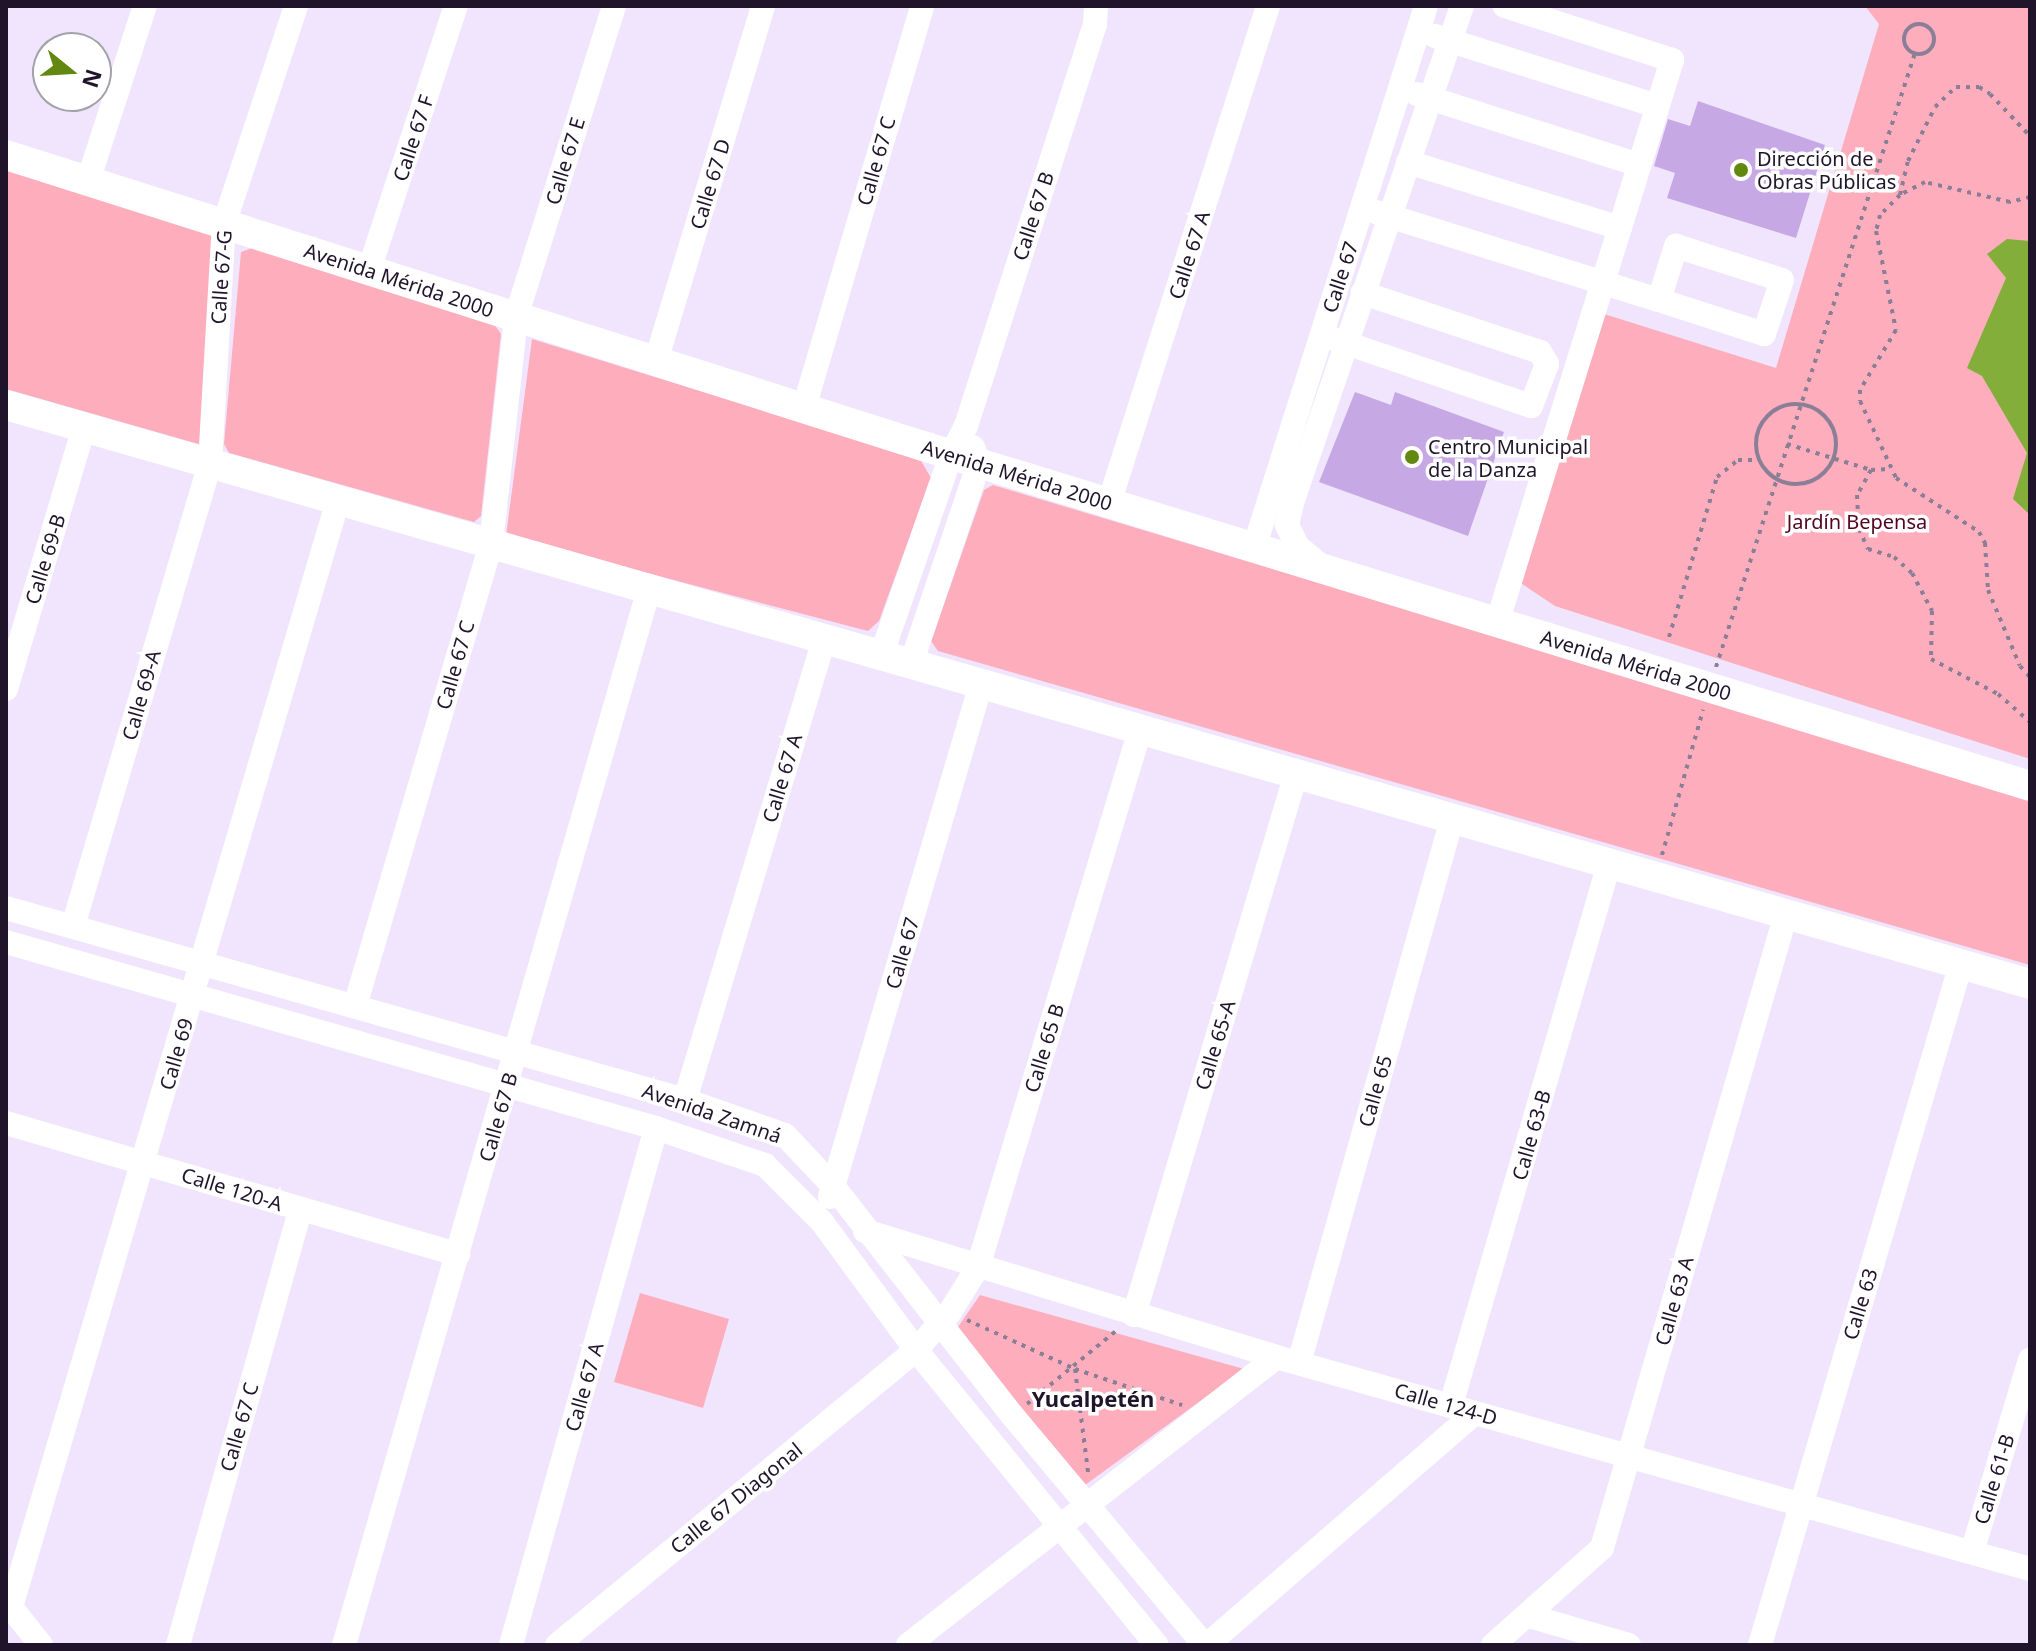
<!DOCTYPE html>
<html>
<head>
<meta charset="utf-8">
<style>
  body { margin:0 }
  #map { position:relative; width:2036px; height:1651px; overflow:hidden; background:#f0e5fd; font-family:"Noto Sans",sans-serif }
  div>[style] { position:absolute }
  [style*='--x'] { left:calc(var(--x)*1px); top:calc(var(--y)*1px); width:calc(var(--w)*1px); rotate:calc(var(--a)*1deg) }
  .green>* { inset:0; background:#fdadbc }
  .water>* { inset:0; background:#84ae3a }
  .building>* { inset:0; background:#c6a9e4 }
  .path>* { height:4px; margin-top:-2px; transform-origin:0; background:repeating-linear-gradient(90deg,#8a7f96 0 4px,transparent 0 10px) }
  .path>.ring { margin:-2px; padding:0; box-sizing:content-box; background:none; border:4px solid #8a7f96; border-radius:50% }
  .minor>* { height:24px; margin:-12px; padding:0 12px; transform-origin:12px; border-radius:12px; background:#fff }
  .major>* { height:30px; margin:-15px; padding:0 15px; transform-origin:15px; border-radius:15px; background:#fff }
  .dots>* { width:22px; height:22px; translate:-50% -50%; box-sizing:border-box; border:4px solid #fff; border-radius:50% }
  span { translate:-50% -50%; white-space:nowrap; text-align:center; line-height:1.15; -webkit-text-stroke:7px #fff; paint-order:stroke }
  .street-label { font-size:20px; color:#1f142a }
  .poi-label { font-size:20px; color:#1f142a }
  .left { translate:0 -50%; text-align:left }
  .park-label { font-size:20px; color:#520421 }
  .neighbourhood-label { font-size:22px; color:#1f142a; font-weight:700 }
  .frame { position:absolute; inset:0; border:8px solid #1f142a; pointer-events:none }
  .north { position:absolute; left:32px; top:32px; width:80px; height:80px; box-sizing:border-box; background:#fff; border:2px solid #a5a1aa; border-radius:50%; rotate:108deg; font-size:22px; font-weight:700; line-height:32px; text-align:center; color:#1f142a }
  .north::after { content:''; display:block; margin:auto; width:28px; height:36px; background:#62880f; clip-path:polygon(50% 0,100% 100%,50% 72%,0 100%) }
</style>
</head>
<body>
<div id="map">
  <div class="green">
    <i style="clip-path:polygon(1865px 6px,2030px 6px,2030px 759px,1555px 606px,1516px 580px,1601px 313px,1776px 368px,1879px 24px)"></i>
    <i style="clip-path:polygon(6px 170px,217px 236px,202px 445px,6px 389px)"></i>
    <i style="clip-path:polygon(252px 248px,494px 324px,501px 334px,481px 516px,474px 522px,229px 453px,224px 444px,241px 252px)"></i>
    <i style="clip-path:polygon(532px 339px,920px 459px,931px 478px,879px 621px,868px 631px,506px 536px)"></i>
    <i style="clip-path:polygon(993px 485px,2030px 796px,2030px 965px,938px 651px,931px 641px,984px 490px)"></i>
    <i style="clip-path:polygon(640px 1293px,729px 1319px,703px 1408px,614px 1382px)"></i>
    <i style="clip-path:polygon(980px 1295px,1244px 1369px,1081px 1488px,951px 1337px)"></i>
  </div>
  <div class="water">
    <i style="clip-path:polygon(2007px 239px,2030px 241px,2028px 513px,2013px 499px,2027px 453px,1982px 376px,1967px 368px,2006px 278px,1987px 254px)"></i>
  </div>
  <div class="building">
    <i style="clip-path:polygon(1698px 101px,1825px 145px,1796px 238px,1667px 198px,1675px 173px,1654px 166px,1668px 119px,1690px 126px)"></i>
    <i style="clip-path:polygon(1355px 392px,1391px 405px,1395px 392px,1504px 432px,1468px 536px,1319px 482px)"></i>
  </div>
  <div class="path">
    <i class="ring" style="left:1904px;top:24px;width:26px;height:26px"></i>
    <i style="--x:1900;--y:195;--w:35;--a:-77"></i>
    <i style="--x:1908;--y:161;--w:60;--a:-63.4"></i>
    <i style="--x:1935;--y:107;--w:29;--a:-44"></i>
    <i style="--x:1956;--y:87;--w:23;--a:0"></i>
    <i style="--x:1979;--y:87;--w:13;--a:32"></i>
    <i style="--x:1990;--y:94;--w:58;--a:46.4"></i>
    <i style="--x:2030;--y:197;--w:21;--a:166"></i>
    <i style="--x:2010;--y:202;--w:87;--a:-166.8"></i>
    <i style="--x:1925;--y:182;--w:28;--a:153"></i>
    <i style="--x:1900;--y:195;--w:28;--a:135"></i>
    <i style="--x:1880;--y:215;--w:16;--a:104"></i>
    <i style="--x:1876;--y:231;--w:101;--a:78.6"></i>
    <i style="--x:1896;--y:330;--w:70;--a:121"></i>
    <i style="--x:1860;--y:390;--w:11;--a:90"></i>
    <i style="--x:1860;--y:401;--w:85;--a:64.9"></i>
    <i style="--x:1896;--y:478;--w:99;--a:33"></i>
    <i style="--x:1979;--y:532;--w:13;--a:61"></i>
    <i style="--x:1985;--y:543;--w:47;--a:86.3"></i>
    <i style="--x:1988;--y:590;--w:82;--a:67.2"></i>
    <i style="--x:2020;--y:666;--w:15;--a:48"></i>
    <i class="ring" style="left:1756px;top:404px;width:76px;height:76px"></i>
    <i style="--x:1787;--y:444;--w:88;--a:17.2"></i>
    <i style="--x:1871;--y:470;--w:18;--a:-3"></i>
    <i style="--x:1871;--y:470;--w:29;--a:119"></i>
    <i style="--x:1857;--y:495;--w:34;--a:87"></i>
    <i style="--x:1859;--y:529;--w:22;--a:66"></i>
    <i style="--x:1868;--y:549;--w:27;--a:17"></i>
    <i style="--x:1894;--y:557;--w:24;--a:42"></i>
    <i style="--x:1912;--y:573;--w:43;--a:62.2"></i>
    <i style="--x:1932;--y:611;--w:48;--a:91.2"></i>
    <i style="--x:1931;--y:659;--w:76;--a:27.6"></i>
    <i style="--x:1998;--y:694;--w:43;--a:41.2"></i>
    <i style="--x:1669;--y:637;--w:167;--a:-73.3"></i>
    <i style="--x:1717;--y:477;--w:27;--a:-39"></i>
    <i style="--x:1738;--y:460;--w:21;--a:0"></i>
    <i style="--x:1716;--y:667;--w:645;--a:-72.04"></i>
    <i style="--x:1662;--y:855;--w:151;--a:-74.2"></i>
    <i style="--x:967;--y:1320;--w:119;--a:24.4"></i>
    <i style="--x:1075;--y:1369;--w:113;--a:18.6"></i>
    <i style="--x:1075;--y:1369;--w:104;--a:82.8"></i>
    <i style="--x:1027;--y:1404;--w:115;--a:-39.4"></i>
  </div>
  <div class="minor">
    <i style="--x:1435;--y:36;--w:233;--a:17.5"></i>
    <i style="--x:1417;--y:94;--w:233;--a:17.7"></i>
    <i style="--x:1408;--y:162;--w:222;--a:17.3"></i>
    <i style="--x:88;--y:181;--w:184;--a:-72"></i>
    <i style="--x:1376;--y:212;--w:296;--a:17.3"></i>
    <i style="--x:1676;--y:246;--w:111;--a:17.8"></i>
    <i style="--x:1782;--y:280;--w:57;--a:108.4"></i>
    <i style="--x:1764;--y:334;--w:110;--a:-162.1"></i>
    <i style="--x:1659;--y:300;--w:57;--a:-72.5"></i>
    <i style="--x:369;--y:270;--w:278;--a:-71.8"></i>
    <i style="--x:1334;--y:339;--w:208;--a:18.8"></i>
    <i style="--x:1531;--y:406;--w:45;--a:-69.1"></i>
    <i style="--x:1547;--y:364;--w:14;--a:-120"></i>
    <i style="--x:1540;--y:352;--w:187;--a:-161.6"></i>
    <i style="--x:656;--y:361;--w:371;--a:-73.2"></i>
    <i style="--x:804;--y:408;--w:419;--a:-73.6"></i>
    <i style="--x:1109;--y:503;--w:522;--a:-72.26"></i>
    <i style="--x:1254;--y:548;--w:569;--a:-72.39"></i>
    <i style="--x:1321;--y:566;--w:30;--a:-140"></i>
    <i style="--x:1298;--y:547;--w:25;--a:-117"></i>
    <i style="--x:1287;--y:525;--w:26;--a:-77"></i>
    <i style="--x:1293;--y:500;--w:522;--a:-71.11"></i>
    <i style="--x:1497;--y:623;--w:590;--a:-72.73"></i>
    <i style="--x:1672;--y:60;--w:176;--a:-162.1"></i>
    <i style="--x:881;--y:656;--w:213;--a:-70.8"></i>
    <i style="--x:951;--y:455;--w:33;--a:-63"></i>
    <i style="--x:966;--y:426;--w:421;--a:-72.2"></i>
    <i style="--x:1095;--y:25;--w:19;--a:-87"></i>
    <i style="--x:911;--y:664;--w:212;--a:-71.3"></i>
    <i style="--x:979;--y:463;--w:17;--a:-111"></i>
    <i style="--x:6;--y:689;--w:272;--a:-73.4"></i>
    <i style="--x:6;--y:908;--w:706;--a:15.79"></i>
    <i style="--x:685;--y:1100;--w:106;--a:19.3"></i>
    <i style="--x:785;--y:1135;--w:70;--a:46.7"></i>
    <i style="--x:833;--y:1186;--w:291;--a:52"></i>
    <i style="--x:1012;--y:1415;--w:300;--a:50.1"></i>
    <i style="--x:73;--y:926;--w:482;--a:-73.5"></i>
    <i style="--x:210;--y:464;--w:240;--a:-86.7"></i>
    <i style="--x:224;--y:224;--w:230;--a:-71.7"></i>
    <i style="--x:6;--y:942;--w:676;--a:15.97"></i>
    <i style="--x:656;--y:1128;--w:115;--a:18.7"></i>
    <i style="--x:765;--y:1165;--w:81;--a:45"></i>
    <i style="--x:822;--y:1222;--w:159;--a:53.7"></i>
    <i style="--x:916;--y:1350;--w:381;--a:50.8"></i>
    <i style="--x:355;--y:1006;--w:482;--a:-73.6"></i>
    <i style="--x:491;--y:544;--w:228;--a:-83.7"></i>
    <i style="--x:516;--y:317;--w:326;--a:-72.5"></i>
    <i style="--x:685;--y:1100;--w:481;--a:-73.2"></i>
    <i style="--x:6;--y:1123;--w:471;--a:16.2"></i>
    <i style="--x:830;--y:1197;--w:535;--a:-73.6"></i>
    <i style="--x:865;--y:1231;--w:430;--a:17"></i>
    <i style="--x:1276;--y:1357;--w:783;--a:15.7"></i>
    <i style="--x:1134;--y:1315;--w:565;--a:-73.33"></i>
    <i style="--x:1299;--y:1363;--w:565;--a:-74.29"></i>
    <i style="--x:1451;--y:1405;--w:564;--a:-73.72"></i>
    <i style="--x:1972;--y:1552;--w:201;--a:-73.2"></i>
    <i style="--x:6;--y:1601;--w:56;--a:51.5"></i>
    <i style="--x:11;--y:1607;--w:1154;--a:-73.54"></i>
    <i style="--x:1529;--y:1616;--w:104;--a:16.2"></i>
    <i style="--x:178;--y:1645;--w:452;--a:-74.3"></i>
    <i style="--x:344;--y:1645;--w:1099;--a:-73.89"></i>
    <i style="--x:511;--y:1645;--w:537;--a:-74.33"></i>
    <i style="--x:557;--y:1645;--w:465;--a:-39.4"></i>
    <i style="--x:916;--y:1350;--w:51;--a:-48.2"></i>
    <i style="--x:950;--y:1312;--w:53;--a:-58.1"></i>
    <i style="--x:978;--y:1267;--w:561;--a:-73.21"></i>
    <i style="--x:908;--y:1645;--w:467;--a:-38"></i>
    <i style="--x:1207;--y:1645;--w:354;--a:-40.9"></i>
    <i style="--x:1493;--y:1645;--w:146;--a:-41.7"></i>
    <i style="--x:1602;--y:1548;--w:660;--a:-73.82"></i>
    <i style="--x:1760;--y:1645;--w:710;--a:-73.56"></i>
  </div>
  <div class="major">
    <i style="--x:6;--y:155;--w:962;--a:17.61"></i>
    <i style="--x:923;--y:446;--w:1158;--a:17.07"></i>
    <i style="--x:6;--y:405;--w:2105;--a:15.96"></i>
  </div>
  <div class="dots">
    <i style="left:1741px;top:170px;background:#62880f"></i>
    <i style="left:1412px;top:457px;background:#62880f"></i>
  </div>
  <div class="street-label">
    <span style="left:413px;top:138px;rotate:-72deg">Calle 67 F</span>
    <span style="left:565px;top:161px;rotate:-73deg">Calle 67 E</span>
    <span style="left:876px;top:161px;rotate:-74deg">Calle 67 C</span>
    <span style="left:710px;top:184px;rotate:-73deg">Calle 67 D</span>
    <span style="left:1033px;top:216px;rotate:-72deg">Calle 67 B</span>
    <span style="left:1189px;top:255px;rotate:-72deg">Calle 67 A</span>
    <span style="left:221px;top:277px;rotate:-86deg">Calle 67-G</span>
    <span style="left:1340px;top:277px;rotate:-72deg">Calle 67</span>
    <span style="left:399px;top:280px;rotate:18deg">Avenida Mérida 2000</span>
    <span style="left:1017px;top:475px;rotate:17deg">Avenida Mérida 2000</span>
    <span style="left:45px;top:559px;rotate:-73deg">Calle 69-B</span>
    <span style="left:455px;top:665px;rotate:-74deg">Calle 67 C</span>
    <span style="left:1636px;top:665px;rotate:17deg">Avenida Mérida 2000</span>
    <span style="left:141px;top:695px;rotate:-74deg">Calle 69-A</span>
    <span style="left:782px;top:778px;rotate:-73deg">Calle 67 A</span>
    <span style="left:902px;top:953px;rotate:-74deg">Calle 67</span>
    <span style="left:1215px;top:1045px;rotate:-73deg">Calle 65-A</span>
    <span style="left:1044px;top:1048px;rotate:-73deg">Calle 65 B</span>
    <span style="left:176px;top:1054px;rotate:-74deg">Calle 69</span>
    <span style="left:1375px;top:1091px;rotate:-74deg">Calle 65</span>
    <span style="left:712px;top:1113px;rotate:19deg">Avenida Zamná</span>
    <span style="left:498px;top:1117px;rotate:-74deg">Calle 67 B</span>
    <span style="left:1531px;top:1135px;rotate:-74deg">Calle 63-B</span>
    <span style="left:232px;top:1189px;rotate:17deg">Calle 120-A</span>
    <span style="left:1674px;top:1301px;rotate:-74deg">Calle 63 A</span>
    <span style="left:1860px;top:1304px;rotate:-73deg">Calle 63</span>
    <span style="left:584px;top:1387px;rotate:-74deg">Calle 67 A</span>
    <span style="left:1446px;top:1404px;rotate:16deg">Calle 124-D</span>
    <span style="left:239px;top:1427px;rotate:-74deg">Calle 67 C</span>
    <span style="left:1994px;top:1479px;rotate:-73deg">Calle 61-B</span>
    <span style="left:736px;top:1498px;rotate:-39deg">Calle 67 Diagonal</span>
  </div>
  <div class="poi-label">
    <span class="left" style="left:1757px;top:170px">Dirección de<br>Obras Públicas</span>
    <span class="left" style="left:1428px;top:458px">Centro Municipal<br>de la Danza</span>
  </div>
  <div class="park-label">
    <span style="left:1857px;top:521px">Jardín Bepensa</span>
  </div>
  <div class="neighbourhood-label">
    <span style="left:1093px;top:1399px">Yucalpetén</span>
  </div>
  <div class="frame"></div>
  <div class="north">N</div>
</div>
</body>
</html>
